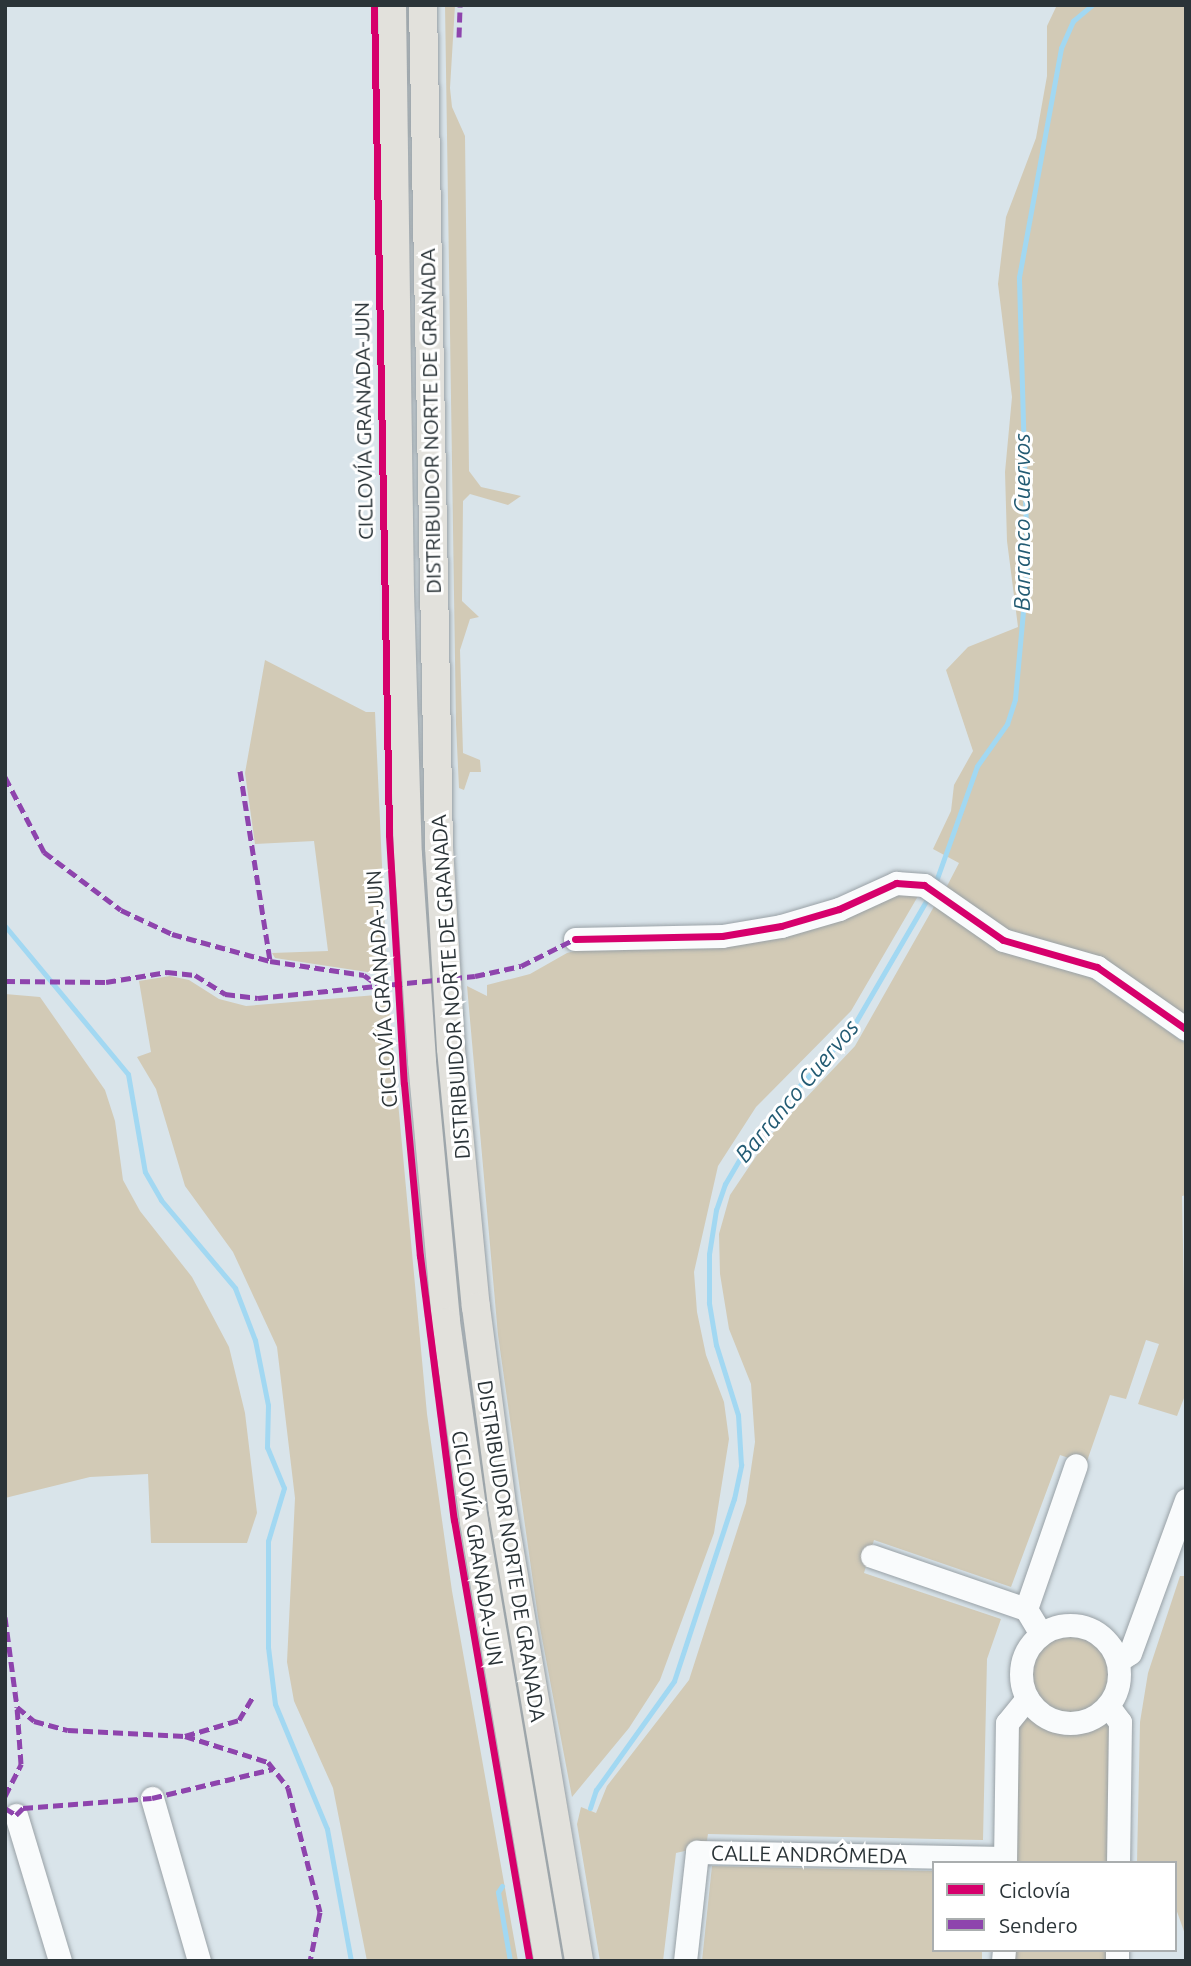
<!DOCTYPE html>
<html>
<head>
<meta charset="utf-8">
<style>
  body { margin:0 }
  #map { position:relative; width:1191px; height:1966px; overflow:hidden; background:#d9e4ea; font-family:Ubuntu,sans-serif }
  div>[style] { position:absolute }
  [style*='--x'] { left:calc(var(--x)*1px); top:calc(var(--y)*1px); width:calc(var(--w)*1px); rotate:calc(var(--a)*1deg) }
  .green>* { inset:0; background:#d2cab6 }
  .round { border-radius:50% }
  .stream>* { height:5px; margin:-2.5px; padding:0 2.5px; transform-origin:2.5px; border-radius:2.5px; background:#a2d8f2 }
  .roads { filter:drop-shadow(0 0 2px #99a1a6) drop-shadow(0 0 2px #99a1a6) }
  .minor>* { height:23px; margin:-11.5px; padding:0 11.5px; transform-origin:11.5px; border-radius:11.5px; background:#f9fbfc }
  .minor>.ring { margin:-11.5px; padding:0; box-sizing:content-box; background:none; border:23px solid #f9fbfc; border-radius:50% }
  .major>* { height:28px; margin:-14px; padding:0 14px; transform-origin:14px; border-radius:14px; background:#e2e1dc }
  .quiet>* { height:5px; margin-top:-2.5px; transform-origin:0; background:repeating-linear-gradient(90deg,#8e44ad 0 10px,transparent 0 15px) }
  .cycleway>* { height:7px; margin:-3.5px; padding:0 3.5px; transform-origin:3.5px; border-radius:3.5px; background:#d6006c }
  span { translate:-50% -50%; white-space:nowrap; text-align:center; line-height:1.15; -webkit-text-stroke:6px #fff; paint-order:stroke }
  .street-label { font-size:21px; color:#2b3438 }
  .water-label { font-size:23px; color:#235b73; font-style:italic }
  .frame { position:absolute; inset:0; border:7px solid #2b3438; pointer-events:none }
  .legend { position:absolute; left:932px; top:1861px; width:245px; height:91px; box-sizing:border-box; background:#fff; border:2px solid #aaaeaf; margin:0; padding:9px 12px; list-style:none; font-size:21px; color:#2b3438 }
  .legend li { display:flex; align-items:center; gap:14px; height:35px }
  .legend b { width:35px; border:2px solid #aaaeaf }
</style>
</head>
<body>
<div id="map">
  <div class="green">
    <i style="clip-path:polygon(445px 5px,455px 5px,450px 88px,452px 107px,465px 136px,469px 471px,481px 487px,521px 496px,508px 505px,470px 494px,463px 501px,462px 601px,479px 617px,470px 619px,460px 650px,463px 753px,480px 760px,481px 772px,470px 772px,464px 790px,459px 788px,456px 724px)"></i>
    <i style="clip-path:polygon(1057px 5px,1186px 5px,1186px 1024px,998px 926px,946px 888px,959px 863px,933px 849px,951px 811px,954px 785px,973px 751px,946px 670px,968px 647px,1018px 627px,1007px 541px,1005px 472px,1012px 397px,998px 284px,1006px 217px,1036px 138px,1047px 76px,1047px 26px)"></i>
    <i style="clip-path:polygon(265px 660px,366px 712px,375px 712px,387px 975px,275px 958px,272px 953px,328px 951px,314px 841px,255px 844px,245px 773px)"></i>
    <i style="clip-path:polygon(921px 891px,851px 1011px,756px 1107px,718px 1166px,694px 1272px,697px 1312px,706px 1355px,724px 1402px,729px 1439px,714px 1533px,660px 1680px,629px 1728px,572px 1797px,538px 1617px,498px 1335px,467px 986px,487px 996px,487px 985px,530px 974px,567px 953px,600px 944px,728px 940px,885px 893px)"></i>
    <i style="clip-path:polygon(936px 903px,999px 951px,1090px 977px,1186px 1044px,1186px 1195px,1182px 1196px,1186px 1393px,1177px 1416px,1138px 1404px,1159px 1344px,1146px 1340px,1126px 1399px,1110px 1395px,1086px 1464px,1060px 1455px,1011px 1587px,874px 1540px,864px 1573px,1001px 1619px,987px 1659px,983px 1840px,708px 1834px,706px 1846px,676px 1853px,663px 1961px,600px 1961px,577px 1824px,581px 1807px,596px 1813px,607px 1786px,689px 1680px,746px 1503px,755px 1442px,751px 1384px,729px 1329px,720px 1274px,719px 1234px,730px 1195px,769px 1137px,855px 1046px)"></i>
    <i style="clip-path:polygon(170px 976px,189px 980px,219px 999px,246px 1006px,388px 994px,427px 1414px,452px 1591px,518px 1961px,367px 1961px,333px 1788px,294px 1701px,287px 1662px,295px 1498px,277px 1347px,233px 1252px,185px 1186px,156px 1089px,137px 1057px,151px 1052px,139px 981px)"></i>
    <i style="clip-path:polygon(5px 994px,40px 997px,105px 1090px,115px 1121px,123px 1180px,140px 1211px,192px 1277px,229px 1347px,245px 1413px,257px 1513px,247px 1543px,151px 1543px,148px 1474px,90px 1477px,5px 1498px)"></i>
    <i style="clip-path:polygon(1180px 1576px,1186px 1576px,1186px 1937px,1175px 1906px,1175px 1863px,1137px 1863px,1140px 1722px,1148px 1673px)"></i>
    <i class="round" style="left:1029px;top:1632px;width:84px;height:84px"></i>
    <i style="clip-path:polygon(1023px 1713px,1061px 1731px,1086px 1730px,1109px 1718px,1112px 1863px,1010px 1863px,1011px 1726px)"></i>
    <i style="clip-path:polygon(712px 1866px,934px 1871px,934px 1950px,982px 1950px,982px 1961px,702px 1961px)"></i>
    <i style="clip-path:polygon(1009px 1950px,1110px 1950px,1110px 1961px,1009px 1961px)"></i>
  </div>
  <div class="stream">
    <i style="--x:935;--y:884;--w:125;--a:-70.4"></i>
    <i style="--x:977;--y:766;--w:52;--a:-54.5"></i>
    <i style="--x:1007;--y:724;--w:26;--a:-72"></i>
    <i style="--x:1015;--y:699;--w:134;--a:-84.8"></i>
    <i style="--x:1027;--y:566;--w:289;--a:-91.6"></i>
    <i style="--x:1019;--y:277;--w:233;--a:-79.6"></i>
    <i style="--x:1061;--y:48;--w:30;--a:-66"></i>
    <i style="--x:1073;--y:21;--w:25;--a:-40"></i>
    <i style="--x:5;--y:926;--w:192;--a:50.3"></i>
    <i style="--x:128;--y:1074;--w:99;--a:80.2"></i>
    <i style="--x:145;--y:1172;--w:32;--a:60"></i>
    <i style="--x:161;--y:1200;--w:115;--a:49.9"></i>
    <i style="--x:235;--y:1288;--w:56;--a:69"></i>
    <i style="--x:255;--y:1340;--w:66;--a:78.7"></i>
    <i style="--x:268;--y:1405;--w:42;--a:91.4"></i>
    <i style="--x:267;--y:1447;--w:44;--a:67.5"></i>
    <i style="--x:284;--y:1488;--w:55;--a:106.8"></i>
    <i style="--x:268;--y:1541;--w:106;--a:90"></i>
    <i style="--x:268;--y:1647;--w:57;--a:83"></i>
    <i style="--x:275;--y:1704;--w:135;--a:67.4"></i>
    <i style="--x:327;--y:1829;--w:134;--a:79.7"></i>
    <i style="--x:590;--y:1808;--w:19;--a:-72"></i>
    <i style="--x:596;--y:1790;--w:134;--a:-54.4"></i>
    <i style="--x:674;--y:1681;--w:192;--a:-71.8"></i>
    <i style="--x:734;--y:1499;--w:35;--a:-78"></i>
    <i style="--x:741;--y:1465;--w:50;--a:-93.4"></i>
    <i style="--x:738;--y:1415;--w:73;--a:-107.4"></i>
    <i style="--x:716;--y:1345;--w:43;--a:-99.5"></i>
    <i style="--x:709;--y:1303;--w:49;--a:-90"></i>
    <i style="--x:709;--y:1254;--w:45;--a:-81"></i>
    <i style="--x:716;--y:1210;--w:28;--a:-71"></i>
    <i style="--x:725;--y:1184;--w:56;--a:-59.7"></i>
    <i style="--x:753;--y:1136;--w:144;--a:-47.2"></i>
    <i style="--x:851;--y:1030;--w:155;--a:-59.8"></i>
    <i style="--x:502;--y:1886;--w:7;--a:124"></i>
    <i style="--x:498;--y:1892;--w:70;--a:80.1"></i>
  </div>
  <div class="roads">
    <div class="minor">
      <i style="--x:575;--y:939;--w:147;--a:-1.2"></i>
      <i style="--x:722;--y:936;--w:60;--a:-9.6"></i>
      <i style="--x:781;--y:926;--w:60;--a:-16.3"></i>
      <i style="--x:839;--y:909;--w:63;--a:-24.5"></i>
      <i style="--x:896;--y:883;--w:28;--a:4"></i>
      <i style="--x:924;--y:885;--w:96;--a:34.8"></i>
      <i style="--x:1003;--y:940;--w:98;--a:16"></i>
      <i style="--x:1097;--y:967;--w:108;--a:34.9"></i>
      <i style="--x:872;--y:1556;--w:163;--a:19"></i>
      <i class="ring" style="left:1021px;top:1625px;width:75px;height:75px"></i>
      <i style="--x:1041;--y:1634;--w:29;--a:-121"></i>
      <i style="--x:1026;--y:1609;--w:152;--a:-70.9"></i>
      <i style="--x:1118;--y:1661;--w:14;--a:-34"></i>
      <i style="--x:1130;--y:1653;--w:163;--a:-69.9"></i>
      <i style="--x:1108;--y:1706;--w:20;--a:53"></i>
      <i style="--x:1120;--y:1722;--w:141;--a:90.8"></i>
      <i style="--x:152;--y:1798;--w:170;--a:73.9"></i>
      <i style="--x:16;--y:1815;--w:152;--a:73.2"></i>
      <i style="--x:1005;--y:1863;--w:140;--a:-89.2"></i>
      <i style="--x:1007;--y:1723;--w:32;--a:-51"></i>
      <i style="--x:685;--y:1961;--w:110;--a:-83.7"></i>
      <i style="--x:697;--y:1852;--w:308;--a:1.1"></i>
      <i style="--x:1003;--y:1961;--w:11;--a:-85"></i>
      <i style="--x:1117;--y:1961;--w:11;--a:-90"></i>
    </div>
    <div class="major">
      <i style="--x:392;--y:5;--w:586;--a:89.22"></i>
      <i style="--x:400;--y:591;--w:264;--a:88.3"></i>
      <i style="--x:408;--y:855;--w:207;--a:86.1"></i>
      <i style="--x:422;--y:1062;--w:261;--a:84.7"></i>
      <i style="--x:446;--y:1322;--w:202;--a:82"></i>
      <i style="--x:474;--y:1522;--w:445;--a:80.4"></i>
      <i style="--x:423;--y:5;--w:842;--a:88.91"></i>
      <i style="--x:439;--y:847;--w:202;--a:86.6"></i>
      <i style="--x:451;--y:1049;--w:259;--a:84.5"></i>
      <i style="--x:476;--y:1307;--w:206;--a:82.5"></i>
      <i style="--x:503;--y:1511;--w:456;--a:80.4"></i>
    </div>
  </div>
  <div class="quiet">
    <i style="--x:459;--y:37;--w:32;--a:-88"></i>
    <i style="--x:240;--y:771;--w:192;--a:81"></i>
    <i style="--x:5;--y:777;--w:85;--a:62.5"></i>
    <i style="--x:44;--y:852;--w:96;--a:37"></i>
    <i style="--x:121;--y:910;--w:56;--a:25.2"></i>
    <i style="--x:172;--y:934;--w:102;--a:15.4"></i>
    <i style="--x:270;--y:961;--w:95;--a:8.5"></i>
    <i style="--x:364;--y:975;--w:19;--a:36"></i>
    <i style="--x:5;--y:981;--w:101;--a:0.6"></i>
    <i style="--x:106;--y:982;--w:62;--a:-9.3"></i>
    <i style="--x:167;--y:972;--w:28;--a:6"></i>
    <i style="--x:195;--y:975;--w:36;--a:32"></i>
    <i style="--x:225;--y:994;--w:33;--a:7"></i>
    <i style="--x:258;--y:998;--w:218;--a:-5.8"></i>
    <i style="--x:475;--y:976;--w:47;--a:-12.3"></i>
    <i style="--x:521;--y:966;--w:60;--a:-26.6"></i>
    <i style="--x:5;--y:1617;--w:91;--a:82.4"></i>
    <i style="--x:17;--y:1707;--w:22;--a:39"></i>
    <i style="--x:34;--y:1721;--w:35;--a:15"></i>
    <i style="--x:68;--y:1730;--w:117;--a:2.9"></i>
    <i style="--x:185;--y:1736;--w:56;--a:-16.5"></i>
    <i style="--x:239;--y:1720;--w:29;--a:-59"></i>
    <i style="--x:185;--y:1736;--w:87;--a:17.4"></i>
    <i style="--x:268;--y:1762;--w:33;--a:52"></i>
    <i style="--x:288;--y:1788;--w:128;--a:75.5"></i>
    <i style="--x:320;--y:1912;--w:50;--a:101.5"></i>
    <i style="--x:5;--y:1796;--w:36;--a:-63"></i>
    <i style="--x:21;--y:1764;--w:57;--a:-94"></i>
    <i style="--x:5;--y:1808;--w:13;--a:32"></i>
    <i style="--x:16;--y:1815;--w:10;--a:-45"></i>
    <i style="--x:23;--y:1808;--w:129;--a:-4.4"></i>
    <i style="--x:152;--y:1798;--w:124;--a:-13.5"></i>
  </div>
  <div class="cycleway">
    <i style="--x:374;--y:5;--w:830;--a:88.96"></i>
    <i style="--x:389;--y:835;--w:249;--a:86.6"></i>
    <i style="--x:404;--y:1084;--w:173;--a:84.7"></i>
    <i style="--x:420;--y:1256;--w:266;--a:82.7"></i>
    <i style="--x:454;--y:1520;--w:447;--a:80.3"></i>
    <i style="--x:575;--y:939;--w:147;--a:-1.2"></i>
    <i style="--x:722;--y:936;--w:60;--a:-9.6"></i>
    <i style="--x:781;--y:926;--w:60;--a:-16.3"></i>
    <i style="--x:839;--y:909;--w:63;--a:-24.5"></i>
    <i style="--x:896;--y:883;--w:28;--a:4"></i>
    <i style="--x:924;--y:885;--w:96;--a:34.8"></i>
    <i style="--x:1003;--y:940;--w:98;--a:16"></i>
    <i style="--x:1097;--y:967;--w:108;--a:34.9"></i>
  </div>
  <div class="street-label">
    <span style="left:363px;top:421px;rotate:-91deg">CICLOVÍA GRANADA-JUN</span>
    <span style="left:430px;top:421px;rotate:-91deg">DISTRIBUIDOR NORTE DE GRANADA</span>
    <span style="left:450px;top:987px;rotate:-94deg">DISTRIBUIDOR NORTE DE GRANADA</span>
    <span style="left:381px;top:989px;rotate:-94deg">CICLOVÍA GRANADA-JUN</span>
    <span style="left:478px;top:1548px;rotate:81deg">CICLOVÍA GRANADA-JUN</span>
    <span style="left:512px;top:1551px;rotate:81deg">DISTRIBUIDOR NORTE DE GRANADA</span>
    <span style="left:809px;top:1854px;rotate:1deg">CALLE ANDRÓMEDA</span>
  </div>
  <div class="water-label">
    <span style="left:1022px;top:522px;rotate:-90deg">Barranco Cuervos</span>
    <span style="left:797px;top:1091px;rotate:-50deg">Barranco Cuervos</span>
  </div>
  <div class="frame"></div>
  <ul class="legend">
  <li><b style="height:9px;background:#d6006c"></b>Ciclovía</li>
  <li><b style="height:9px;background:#8e44ad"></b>Sendero</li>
  </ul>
</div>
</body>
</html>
